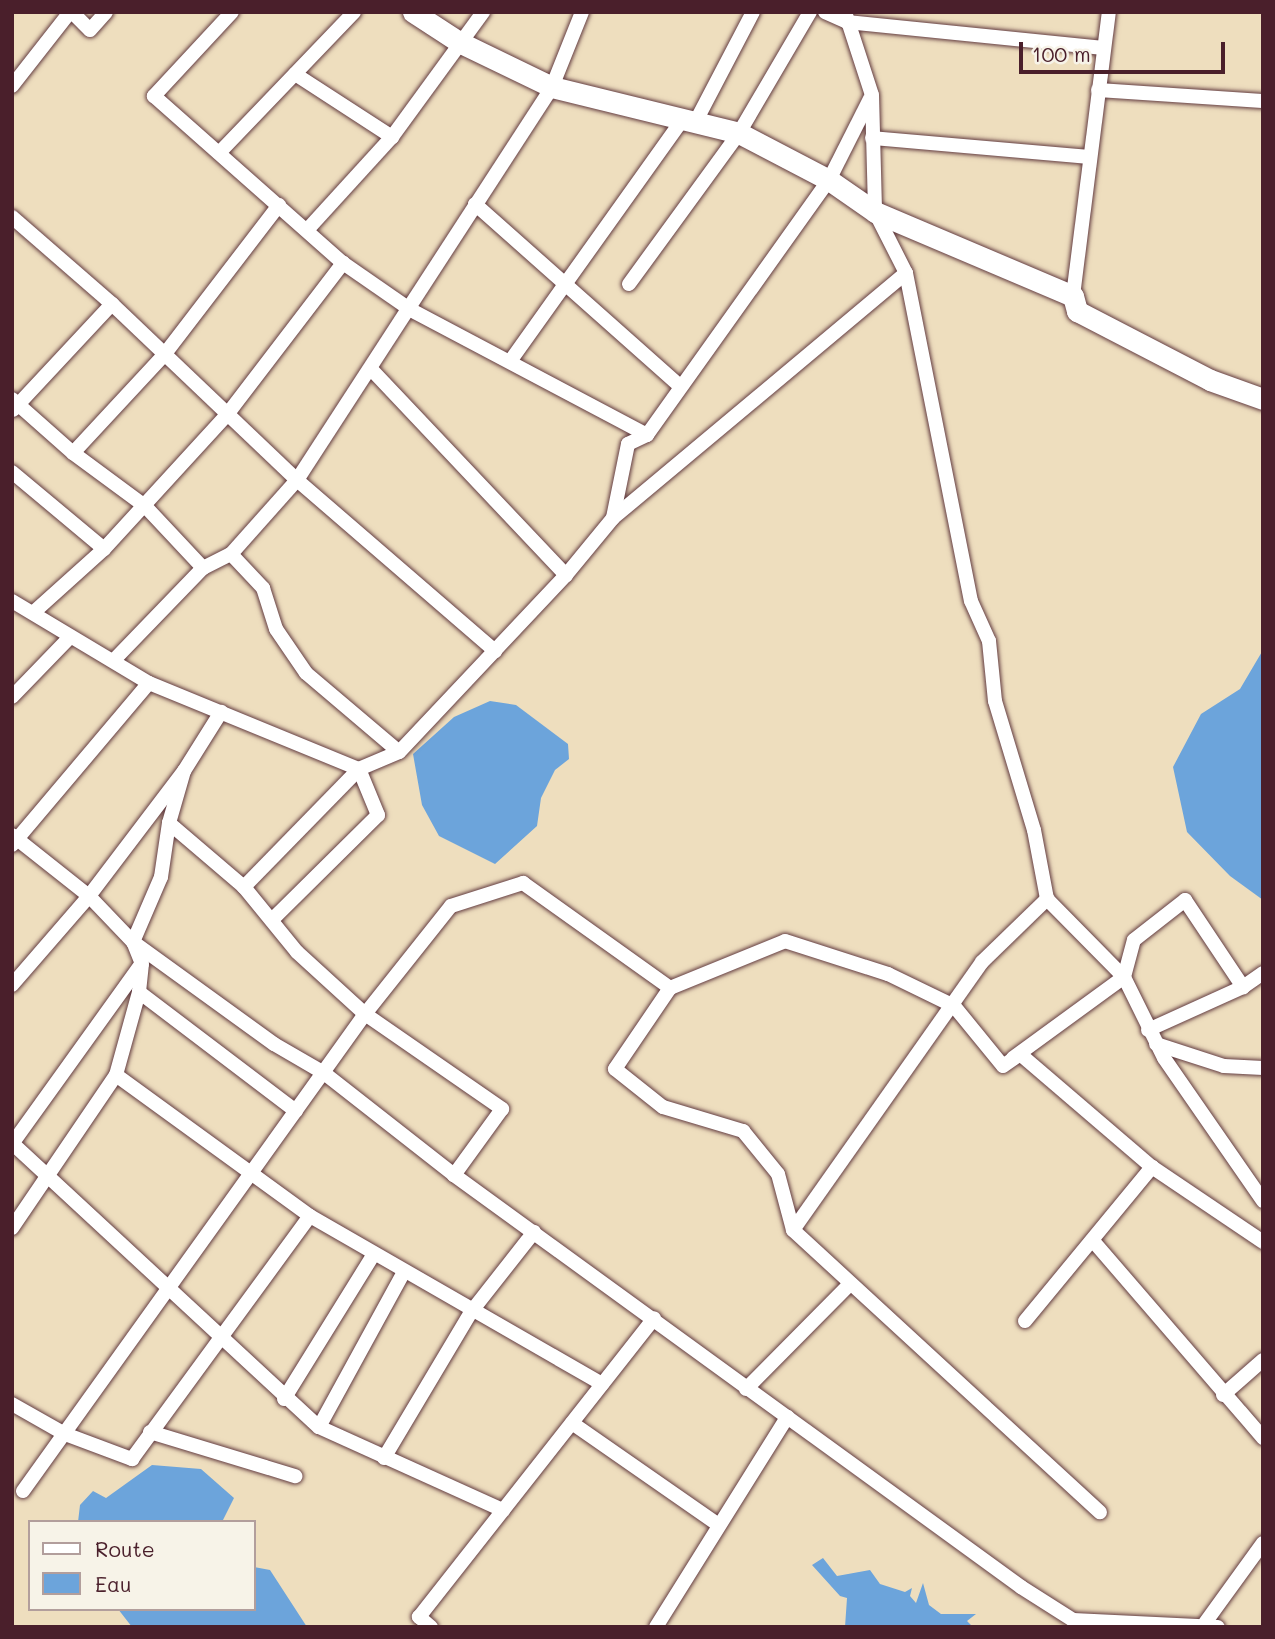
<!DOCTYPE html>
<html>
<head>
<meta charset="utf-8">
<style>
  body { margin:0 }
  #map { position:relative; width:1275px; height:1639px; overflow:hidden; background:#eedebe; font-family:Mali,sans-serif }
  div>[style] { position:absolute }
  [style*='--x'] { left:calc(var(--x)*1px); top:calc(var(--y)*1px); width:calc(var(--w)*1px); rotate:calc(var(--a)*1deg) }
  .water>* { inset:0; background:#6ca4db }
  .roads { filter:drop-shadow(0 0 2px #633c41) drop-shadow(0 0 2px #633c41) }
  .street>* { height:14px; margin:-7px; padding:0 7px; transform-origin:7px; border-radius:7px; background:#fff }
  .secondary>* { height:21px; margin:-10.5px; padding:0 10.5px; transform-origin:10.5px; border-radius:10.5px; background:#fff }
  span { translate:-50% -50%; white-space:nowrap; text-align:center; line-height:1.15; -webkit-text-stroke:6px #f7f3e8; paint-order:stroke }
  .frame { position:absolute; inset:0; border:14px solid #4a1f2b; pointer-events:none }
  .legend { position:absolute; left:28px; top:1520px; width:228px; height:91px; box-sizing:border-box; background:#f7f3e8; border:2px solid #b29e9c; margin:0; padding:9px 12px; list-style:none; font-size:21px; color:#4a1f2b }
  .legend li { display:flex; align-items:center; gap:14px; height:35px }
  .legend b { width:35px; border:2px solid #b29e9c }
  .scale { position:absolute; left:1019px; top:42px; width:206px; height:32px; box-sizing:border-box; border:4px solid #4a1f2b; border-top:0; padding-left:9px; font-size:21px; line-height:24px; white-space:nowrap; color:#4a1f2b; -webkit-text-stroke:5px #f7f3e8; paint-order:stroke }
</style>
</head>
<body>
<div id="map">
  <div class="water">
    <i style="clip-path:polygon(1263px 650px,1263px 900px,1230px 876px,1187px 832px,1173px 767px,1201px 714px,1240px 689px)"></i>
    <i style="clip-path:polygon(490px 701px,516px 705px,568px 744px,569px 759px,555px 770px,541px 798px,537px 826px,495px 864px,439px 836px,422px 805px,413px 754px,454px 717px)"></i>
    <i style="clip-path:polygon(152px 1465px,201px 1469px,234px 1498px,222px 1522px,78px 1522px,80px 1505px,93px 1491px,106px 1498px)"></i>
    <i style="clip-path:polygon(823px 1558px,837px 1576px,870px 1570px,880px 1584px,905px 1592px,912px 1588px,910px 1596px,916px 1603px,923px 1583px,929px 1605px,941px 1614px,976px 1614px,967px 1621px,973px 1627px,845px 1627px,847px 1598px,840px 1596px,812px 1565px)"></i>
    <i style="clip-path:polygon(254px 1567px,270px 1570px,307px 1627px,132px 1627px,118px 1609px,254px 1609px)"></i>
  </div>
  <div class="roads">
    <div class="street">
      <i style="--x:72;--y:12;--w:25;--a:45"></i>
      <i style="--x:90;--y:30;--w:24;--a:-48"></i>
      <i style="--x:232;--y:12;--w:115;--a:132.9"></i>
      <i style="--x:154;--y:96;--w:252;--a:41.5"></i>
      <i style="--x:343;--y:263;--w:83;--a:34.7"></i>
      <i style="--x:411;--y:310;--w:267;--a:27.9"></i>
      <i style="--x:647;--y:435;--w:21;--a:155"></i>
      <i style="--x:628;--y:444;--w:76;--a:101.5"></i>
      <i style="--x:613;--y:518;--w:74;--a:129.5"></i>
      <i style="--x:566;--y:575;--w:243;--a:133.3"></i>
      <i style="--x:399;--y:752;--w:43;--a:157"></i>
      <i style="--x:359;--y:769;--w:165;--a:134.3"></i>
      <i style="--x:825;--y:12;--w:24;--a:24"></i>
      <i style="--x:847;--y:22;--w:258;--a:5.8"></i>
      <i style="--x:845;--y:12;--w:87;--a:72"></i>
      <i style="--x:872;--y:95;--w:117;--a:88.5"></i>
      <i style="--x:875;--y:212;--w:68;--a:63.1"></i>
      <i style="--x:906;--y:273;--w:334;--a:78.8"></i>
      <i style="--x:971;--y:601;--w:44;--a:65.8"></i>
      <i style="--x:989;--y:641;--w:60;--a:84.3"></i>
      <i style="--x:995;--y:701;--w:135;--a:73.2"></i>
      <i style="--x:1034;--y:830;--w:70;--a:79.3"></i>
      <i style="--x:1047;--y:899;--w:110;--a:45.4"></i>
      <i style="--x:1124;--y:977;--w:90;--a:63.7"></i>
      <i style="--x:1164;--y:1058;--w:174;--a:55.3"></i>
      <i style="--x:295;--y:74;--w:116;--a:33"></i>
      <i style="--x:12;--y:86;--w:94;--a:-51.9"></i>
      <i style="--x:1098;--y:90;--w:165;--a:3.8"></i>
      <i style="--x:696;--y:121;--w:123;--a:-62.4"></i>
      <i style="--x:872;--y:138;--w:217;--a:5"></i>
      <i style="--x:219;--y:153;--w:195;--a:-46.2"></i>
      <i style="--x:475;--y:204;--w:274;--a:41.6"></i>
      <i style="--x:12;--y:217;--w:133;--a:41"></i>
      <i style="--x:112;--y:304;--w:255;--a:43.6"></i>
      <i style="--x:297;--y:480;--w:262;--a:40.8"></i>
      <i style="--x:307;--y:230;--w:126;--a:-47.6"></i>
      <i style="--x:392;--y:137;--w:155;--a:-53.9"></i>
      <i style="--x:629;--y:284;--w:187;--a:-53.9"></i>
      <i style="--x:739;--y:133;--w:140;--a:-59.6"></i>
      <i style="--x:1073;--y:296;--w:286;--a:-82.8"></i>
      <i style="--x:511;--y:360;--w:295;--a:-54.5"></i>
      <i style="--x:371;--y:369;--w:284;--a:46.6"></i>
      <i style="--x:12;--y:399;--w:81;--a:41.5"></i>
      <i style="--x:73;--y:453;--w:89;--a:36.4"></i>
      <i style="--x:145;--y:506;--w:85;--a:46.9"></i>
      <i style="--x:13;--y:410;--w:145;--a:-47"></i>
      <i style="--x:647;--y:435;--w:313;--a:-54.5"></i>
      <i style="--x:829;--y:180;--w:91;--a:-63.2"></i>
      <i style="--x:73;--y:453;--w:134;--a:-47.1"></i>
      <i style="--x:164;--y:355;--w:189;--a:-52.5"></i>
      <i style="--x:12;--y:472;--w:120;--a:39.9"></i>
      <i style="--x:613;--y:518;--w:382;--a:-39.9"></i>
      <i style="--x:231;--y:554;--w:47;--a:46.7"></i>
      <i style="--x:263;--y:588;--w:43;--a:72.4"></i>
      <i style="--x:276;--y:629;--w:53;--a:55.7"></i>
      <i style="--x:306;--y:673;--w:122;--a:40.3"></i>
      <i style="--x:12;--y:601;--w:160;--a:30.9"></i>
      <i style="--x:149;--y:683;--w:227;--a:22.3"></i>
      <i style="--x:359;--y:769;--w:50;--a:67.6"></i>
      <i style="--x:378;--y:815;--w:149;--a:135.3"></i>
      <i style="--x:34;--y:612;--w:94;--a:-42"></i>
      <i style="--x:104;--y:549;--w:180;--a:-47.5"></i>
      <i style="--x:226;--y:416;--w:193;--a:-52.6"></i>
      <i style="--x:115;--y:659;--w:127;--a:-46"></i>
      <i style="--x:203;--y:568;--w:31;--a:-27"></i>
      <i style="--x:231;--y:554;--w:99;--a:-48.3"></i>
      <i style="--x:297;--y:480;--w:468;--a:-57"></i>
      <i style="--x:552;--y:87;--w:81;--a:-68.2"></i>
      <i style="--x:12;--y:697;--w:83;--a:-46"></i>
      <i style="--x:169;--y:823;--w:99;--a:40.5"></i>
      <i style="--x:244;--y:887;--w:84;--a:50.8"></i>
      <i style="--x:297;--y:952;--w:92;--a:42.4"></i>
      <i style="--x:365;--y:1014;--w:167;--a:34.7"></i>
      <i style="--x:502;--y:1109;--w:82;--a:126"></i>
      <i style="--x:12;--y:835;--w:98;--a:38.4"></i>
      <i style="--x:89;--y:896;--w:64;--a:46.3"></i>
      <i style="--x:133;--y:942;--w:174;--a:35.9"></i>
      <i style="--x:274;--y:1044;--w:58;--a:30.1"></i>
      <i style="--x:324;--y:1073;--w:165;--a:38.1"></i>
      <i style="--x:454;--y:1175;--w:701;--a:36"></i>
      <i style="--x:1021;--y:1587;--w:62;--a:32.4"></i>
      <i style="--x:1073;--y:1620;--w:145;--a:2.8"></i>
      <i style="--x:12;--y:845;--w:212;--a:-49.8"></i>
      <i style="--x:12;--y:985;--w:118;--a:-49.1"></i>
      <i style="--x:89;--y:896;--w:157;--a:-52.8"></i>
      <i style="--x:184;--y:771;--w:70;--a:-57.9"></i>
      <i style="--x:670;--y:988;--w:98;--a:124.2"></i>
      <i style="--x:615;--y:1069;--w:61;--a:38.4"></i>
      <i style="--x:663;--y:1107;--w:84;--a:16.7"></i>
      <i style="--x:743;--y:1131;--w:55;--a:50.9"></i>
      <i style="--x:778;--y:1174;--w:58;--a:75"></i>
      <i style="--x:793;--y:1230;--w:417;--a:42.6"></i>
      <i style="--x:139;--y:992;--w:197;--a:37.2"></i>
      <i style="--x:1148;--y:1030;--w:104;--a:-24.4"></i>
      <i style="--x:1156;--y:1044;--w:71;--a:17.9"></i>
      <i style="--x:1224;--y:1066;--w:39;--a:3"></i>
      <i style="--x:1013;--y:1058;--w:137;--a:-36.1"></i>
      <i style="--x:1124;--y:977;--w:38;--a:-75"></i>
      <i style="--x:1134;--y:940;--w:65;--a:-38.1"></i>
      <i style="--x:1185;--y:900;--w:105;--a:56.3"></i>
      <i style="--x:1243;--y:987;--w:24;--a:-35"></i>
      <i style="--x:116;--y:1075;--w:240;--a:36"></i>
      <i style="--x:310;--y:1216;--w:337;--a:29.9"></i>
      <i style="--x:12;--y:1143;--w:418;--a:42.8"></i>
      <i style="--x:319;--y:1427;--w:202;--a:24.3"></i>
      <i style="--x:12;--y:1144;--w:219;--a:-54.3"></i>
      <i style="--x:12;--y:1228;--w:185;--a:-55.8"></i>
      <i style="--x:116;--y:1075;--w:86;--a:-74.5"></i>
      <i style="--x:139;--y:992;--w:28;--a:-84"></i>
      <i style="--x:142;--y:964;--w:24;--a:-112"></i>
      <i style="--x:133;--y:942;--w:71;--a:-66.7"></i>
      <i style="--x:161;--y:877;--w:55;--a:-81.6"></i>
      <i style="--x:169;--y:823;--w:54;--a:-73.9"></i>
      <i style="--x:793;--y:1230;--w:328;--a:-54.8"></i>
      <i style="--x:982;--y:962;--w:91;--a:-44.1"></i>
      <i style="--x:1094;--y:1242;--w:259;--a:49.2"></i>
      <i style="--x:1025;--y:1321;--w:200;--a:-50.5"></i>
      <i style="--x:746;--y:1389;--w:146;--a:-45.3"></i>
      <i style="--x:1223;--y:1395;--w:53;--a:-41.2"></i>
      <i style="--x:284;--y:1399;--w:171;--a:-58.2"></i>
      <i style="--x:12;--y:1404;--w:61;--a:29.5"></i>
      <i style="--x:65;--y:1434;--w:72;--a:20.5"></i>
      <i style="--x:132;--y:1459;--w:301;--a:-53.8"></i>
      <i style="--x:572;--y:1423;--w:179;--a:34.8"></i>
      <i style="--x:319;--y:1427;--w:177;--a:-61.3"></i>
      <i style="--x:150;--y:1432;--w:152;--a:16.9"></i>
      <i style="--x:384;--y:1458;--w:170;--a:-59.2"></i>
      <i style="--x:471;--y:1312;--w:102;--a:-51.8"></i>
      <i style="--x:23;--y:1491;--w:587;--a:-54.36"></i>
      <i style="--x:365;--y:1014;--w:138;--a:-51.5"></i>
      <i style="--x:451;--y:906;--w:76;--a:-17.7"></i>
      <i style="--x:523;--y:883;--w:181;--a:35.5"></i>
      <i style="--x:670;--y:988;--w:124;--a:-22.2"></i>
      <i style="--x:785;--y:941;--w:108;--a:17.8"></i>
      <i style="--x:888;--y:974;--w:73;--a:25.9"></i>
      <i style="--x:954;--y:1006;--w:77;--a:50.8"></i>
      <i style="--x:1003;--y:1066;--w:21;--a:-35"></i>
      <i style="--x:1020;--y:1054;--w:174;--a:40.6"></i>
      <i style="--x:1152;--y:1167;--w:134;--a:34"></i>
      <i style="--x:1205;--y:1623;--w:99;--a:-54.1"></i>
      <i style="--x:431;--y:1627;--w:16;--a:-140"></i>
      <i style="--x:419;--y:1617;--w:380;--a:-51.8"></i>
      <i style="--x:656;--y:1627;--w:248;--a:-58"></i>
    </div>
    <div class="secondary">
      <i style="--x:413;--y:12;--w:55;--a:33.1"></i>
      <i style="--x:459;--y:42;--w:103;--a:25.8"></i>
      <i style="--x:552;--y:87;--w:193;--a:13.8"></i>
      <i style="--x:739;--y:133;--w:102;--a:27.6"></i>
      <i style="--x:829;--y:180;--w:56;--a:34.8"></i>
      <i style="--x:875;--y:212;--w:215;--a:23"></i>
      <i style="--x:1073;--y:296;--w:16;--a:75"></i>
      <i style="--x:1077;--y:311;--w:150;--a:27.4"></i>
      <i style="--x:1210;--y:380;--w:56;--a:19.7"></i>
    </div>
  </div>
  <div class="frame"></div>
  <ul class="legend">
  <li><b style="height:9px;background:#fff"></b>Route</li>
  <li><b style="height:19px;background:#6ca4db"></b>Eau</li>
  </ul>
  <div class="scale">100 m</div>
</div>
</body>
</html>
